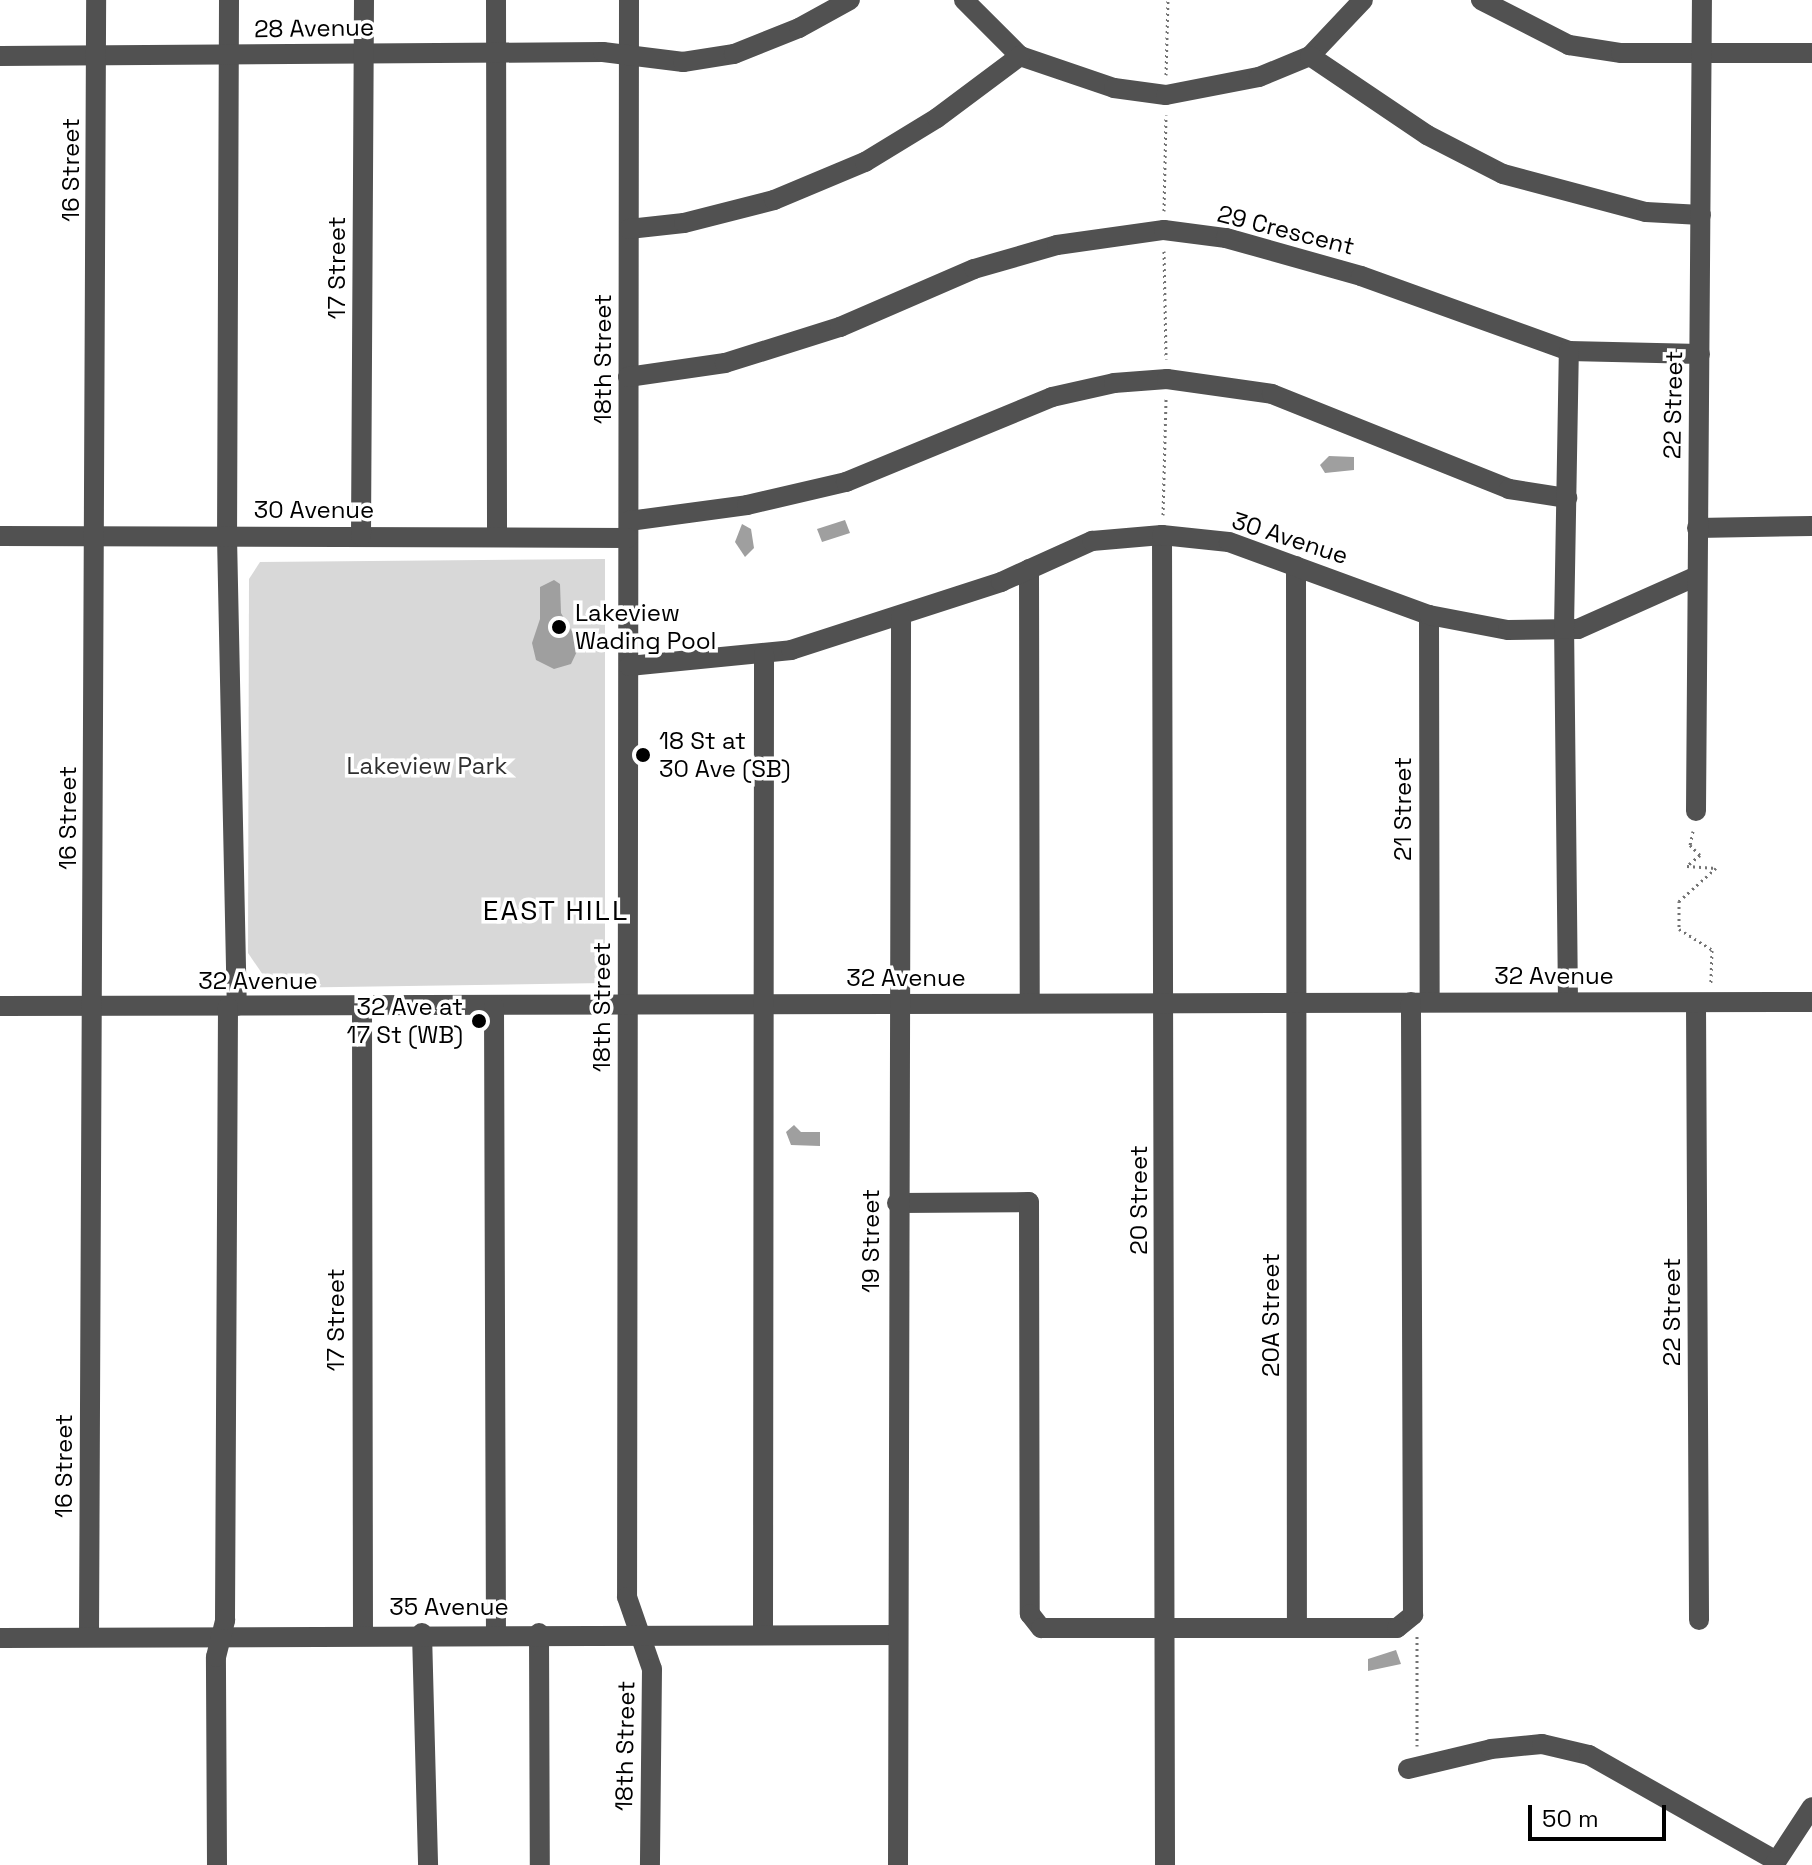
<!DOCTYPE html>
<html>
<head>
<meta charset="utf-8">
<style>
  body { margin:0 }
  #map { position:relative; width:1812px; height:1865px; overflow:hidden; background:#fff; font-family:"Space Grotesk",sans-serif }
  div>[style] { position:absolute }
  [style*='--x'] { left:calc(var(--x)*1px); top:calc(var(--y)*1px); width:calc(var(--w)*1px); rotate:calc(var(--a)*1deg) }
  .green>* { inset:0; background:#d8d8d8 }
  .water>* { inset:0; background:#9f9f9f }
  .path>* { height:3px; margin-top:-1.5px; transform-origin:0; background:repeating-linear-gradient(90deg,#737373 0 2px,transparent 0 6px) }
  .minor>* { height:20px; margin:-10px; padding:0 10px; transform-origin:10px; border-radius:10px; background:#515151 }
  .dots>* { width:22px; height:22px; translate:-50% -50%; box-sizing:border-box; border:4px solid #fff; border-radius:50% }
  span { translate:-50% -50%; white-space:nowrap; text-align:center; line-height:1.15; -webkit-text-stroke:7px #fff; paint-order:stroke }
  .street-label { font-size:24px; color:#000 }
  .poi-label { font-size:24px; color:#000 }
  .left { translate:0 -50%; text-align:left }
  .right { translate:-100% -50%; text-align:right }
  .park-label { font-size:24px; color:#2f2f2f }
  .quarter-label { font-size:28px; color:#000; letter-spacing:2px }
  .scale { position:absolute; left:1528px; top:1805px; width:138px; height:36px; box-sizing:border-box; border:4px solid #000; border-top:0; padding-left:10px; font-size:24px; line-height:28px; white-space:nowrap; color:#000; -webkit-text-stroke:6px #fff; paint-order:stroke }
</style>
</head>
<body>
<div id="map">
  <div class="green">
    <i style="clip-path:polygon(605px 559px,605px 983px,272px 988px,248px 953px,249px 579px,260px 562px)"></i>
  </div>
  <div class="water">
    <i style="clip-path:polygon(1329px 456px,1354px 457px,1354px 470px,1325px 473px,1320px 465px)"></i>
    <i style="clip-path:polygon(845px 520px,850px 533px,822px 542px,817px 529px)"></i>
    <i style="clip-path:polygon(742px 524px,751px 529px,754px 548px,745px 557px,735px 542px)"></i>
    <i style="clip-path:polygon(554px 580px,560px 584px,561px 613px,580px 645px,571px 664px,554px 669px,536px 660px,532px 643px,540px 619px,540px 587px)"></i>
    <i style="clip-path:polygon(794px 1125px,801px 1132px,820px 1132px,820px 1146px,791px 1145px,786px 1132px)"></i>
    <i style="clip-path:polygon(1396px 1650px,1401px 1664px,1368px 1671px,1368px 1659px)"></i>
  </div>
  <div class="path">
    <i style="--x:1166;--y:75;--w:75;--a:-88.5"></i>
    <i style="--x:1164;--y:211;--w:96;--a:-88.8"></i>
    <i style="--x:1164;--y:251;--w:108;--a:88.9"></i>
    <i style="--x:1163;--y:515;--w:116;--a:-88.5"></i>
    <i style="--x:1693;--y:831;--w:14;--a:102"></i>
    <i style="--x:1690;--y:845;--w:14;--a:45"></i>
    <i style="--x:1700;--y:855;--w:17;--a:140"></i>
    <i style="--x:1687;--y:866;--w:29;--a:4"></i>
    <i style="--x:1716;--y:868;--w:50;--a:138.3"></i>
    <i style="--x:1679;--y:901;--w:28;--a:90"></i>
    <i style="--x:1679;--y:929;--w:39;--a:32"></i>
    <i style="--x:1712;--y:950;--w:33;--a:92"></i>
    <i style="--x:1417;--y:1746;--w:111;--a:-90"></i>
  </div>
  <div class="minor">
    <i style="--x:229;--y:0;--w:537;--a:90.21"></i>
    <i style="--x:227;--y:537;--w:469;--a:88.8"></i>
    <i style="--x:496;--y:0;--w:537;--a:89.89"></i>
    <i style="--x:629;--y:0;--w:1597;--a:90.07"></i>
    <i style="--x:627;--y:1597;--w:76;--a:70.9"></i>
    <i style="--x:652;--y:1669;--w:196;--a:90.6"></i>
    <i style="--x:964;--y:0;--w:79;--a:45"></i>
    <i style="--x:1020;--y:56;--w:99;--a:18.8"></i>
    <i style="--x:1114;--y:88;--w:52;--a:7.7"></i>
    <i style="--x:1166;--y:95;--w:95;--a:-11"></i>
    <i style="--x:1259;--y:77;--w:55;--a:-22.4"></i>
    <i style="--x:1310;--y:56;--w:77;--a:-46.6"></i>
    <i style="--x:1481;--y:0;--w:99;--a:27.1"></i>
    <i style="--x:1569;--y:45;--w:53;--a:8.7"></i>
    <i style="--x:1621;--y:53;--w:191;--a:0"></i>
    <i style="--x:0;--y:56;--w:603;--a:-0.38"></i>
    <i style="--x:603;--y:52;--w:81;--a:7.1"></i>
    <i style="--x:683;--y:62;--w:52;--a:-8.9"></i>
    <i style="--x:734;--y:54;--w:70;--a:-21.8"></i>
    <i style="--x:799;--y:28;--w:58;--a:-28.8"></i>
    <i style="--x:1310;--y:56;--w:141;--a:34"></i>
    <i style="--x:1427;--y:135;--w:85;--a:27.2"></i>
    <i style="--x:1503;--y:174;--w:148;--a:14.9"></i>
    <i style="--x:1646;--y:212;--w:55;--a:3.1"></i>
    <i style="--x:629;--y:229;--w:55;--a:-6.2"></i>
    <i style="--x:684;--y:223;--w:93;--a:-14.3"></i>
    <i style="--x:774;--y:200;--w:99;--a:-22.7"></i>
    <i style="--x:865;--y:162;--w:84;--a:-31.4"></i>
    <i style="--x:937;--y:118;--w:104;--a:-36.8"></i>
    <i style="--x:628;--y:377;--w:98;--a:-8.2"></i>
    <i style="--x:725;--y:363;--w:121;--a:-17.4"></i>
    <i style="--x:840;--y:327;--w:146;--a:-23.4"></i>
    <i style="--x:974;--y:269;--w:86;--a:-16.1"></i>
    <i style="--x:1057;--y:245;--w:108;--a:-8"></i>
    <i style="--x:1164;--y:230;--w:63;--a:7.4"></i>
    <i style="--x:1226;--y:238;--w:140;--a:15.7"></i>
    <i style="--x:1361;--y:276;--w:221;--a:19.8"></i>
    <i style="--x:1569;--y:351;--w:131;--a:1.3"></i>
    <i style="--x:629;--y:521;--w:119;--a:-7.7"></i>
    <i style="--x:747;--y:505;--w:102;--a:-13.1"></i>
    <i style="--x:846;--y:482;--w:223;--a:-22.4"></i>
    <i style="--x:1052;--y:397;--w:64;--a:-12.7"></i>
    <i style="--x:1114;--y:383;--w:53;--a:-4.3"></i>
    <i style="--x:1167;--y:379;--w:106;--a:8.1"></i>
    <i style="--x:1272;--y:394;--w:255;--a:21.8"></i>
    <i style="--x:1509;--y:489;--w:59;--a:8.8"></i>
    <i style="--x:1697;--y:528;--w:115;--a:-1"></i>
    <i style="--x:1162;--y:535;--w:1330;--a:89.87"></i>
    <i style="--x:0;--y:536;--w:628;--a:0.18"></i>
    <i style="--x:361;--y:536;--w:536;--a:-89.68"></i>
    <i style="--x:1296;--y:566;--w:1062;--a:89.95"></i>
    <i style="--x:1029;--y:569;--w:434;--a:89.9"></i>
    <i style="--x:1429;--y:615;--w:387;--a:89.9"></i>
    <i style="--x:629;--y:666;--w:163;--a:-5.6"></i>
    <i style="--x:791;--y:650;--w:221;--a:-17.9"></i>
    <i style="--x:1001;--y:582;--w:100;--a:-24.3"></i>
    <i style="--x:1092;--y:541;--w:70;--a:-4.9"></i>
    <i style="--x:1162;--y:535;--w:67;--a:6"></i>
    <i style="--x:1229;--y:542;--w:213;--a:20.1"></i>
    <i style="--x:1429;--y:615;--w:80;--a:10.8"></i>
    <i style="--x:1508;--y:630;--w:70;--a:-0.8"></i>
    <i style="--x:1578;--y:629;--w:130;--a:-24"></i>
    <i style="--x:1696;--y:811;--w:811;--a:-89.58"></i>
    <i style="--x:1568;--y:1002;--w:373;--a:-90.6"></i>
    <i style="--x:1564;--y:629;--w:278;--a:-89"></i>
    <i style="--x:1696;--y:1003;--w:617;--a:89.72"></i>
    <i style="--x:0;--y:1006;--w:1812;--a:-0.13"></i>
    <i style="--x:362;--y:1007;--w:626;--a:89.91"></i>
    <i style="--x:494;--y:1007;--w:626;--a:89.82"></i>
    <i style="--x:897;--y:1203;--w:132;--a:-0.4"></i>
    <i style="--x:1029;--y:1202;--w:412;--a:89.9"></i>
    <i style="--x:1030;--y:1614;--w:18;--a:52"></i>
    <i style="--x:1041;--y:1628;--w:356;--a:0"></i>
    <i style="--x:1397;--y:1628;--w:21;--a:-39"></i>
    <i style="--x:1413;--y:1615;--w:613;--a:-90.19"></i>
    <i style="--x:422;--y:1633;--w:232;--a:88.5"></i>
    <i style="--x:539;--y:1633;--w:232;--a:89.8"></i>
    <i style="--x:763;--y:1634;--w:980;--a:-89.94"></i>
    <i style="--x:89;--y:1637;--w:1637;--a:-89.75"></i>
    <i style="--x:0;--y:1638;--w:898;--a:-0.19"></i>
    <i style="--x:1408;--y:1769;--w:85;--a:-13.5"></i>
    <i style="--x:1491;--y:1749;--w:51;--a:-5.6"></i>
    <i style="--x:1542;--y:1744;--w:48;--a:13.2"></i>
    <i style="--x:1589;--y:1755;--w:215;--a:29.5"></i>
    <i style="--x:217;--y:1865;--w:208;--a:-90.3"></i>
    <i style="--x:216;--y:1657;--w:38;--a:-76"></i>
    <i style="--x:225;--y:1620;--w:613;--a:-89.72"></i>
    <i style="--x:898;--y:1865;--w:1248;--a:-89.86"></i>
    <i style="--x:1774;--y:1865;--w:69;--a:-56.8"></i>
  </div>
  <div class="dots">
    <i style="left:559px;top:627px;background:#000"></i>
    <i style="left:643px;top:755px;background:#000"></i>
    <i style="left:479px;top:1021px;background:#000"></i>
  </div>
  <div class="street-label">
    <span style="left:314px;top:28px;rotate:-1deg">28 Avenue</span>
    <span style="left:71px;top:170px;rotate:-90deg">16 Street</span>
    <span style="left:1286px;top:230px;rotate:14deg">29 Crescent</span>
    <span style="left:337px;top:268px;rotate:-90deg">17 Street</span>
    <span style="left:603px;top:359px;rotate:-90deg">18th Street</span>
    <span style="left:1673px;top:405px;rotate:-89deg">22 Street</span>
    <span style="left:314px;top:510px">30 Avenue</span>
    <span style="left:1290px;top:538px;rotate:18deg">30 Avenue</span>
    <span style="left:1403px;top:809px;rotate:-90deg">21 Street</span>
    <span style="left:68px;top:818px;rotate:-90deg">16 Street</span>
    <span style="left:1554px;top:976px">32 Avenue</span>
    <span style="left:906px;top:978px">32 Avenue</span>
    <span style="left:258px;top:981px">32 Avenue</span>
    <span style="left:602px;top:1007px;rotate:-90deg">18th Street</span>
    <span style="left:1139px;top:1200px;rotate:-90deg">20 Street</span>
    <span style="left:871px;top:1241px;rotate:-90deg">19 Street</span>
    <span style="left:1672px;top:1312px;rotate:-90deg">22 Street</span>
    <span style="left:1271px;top:1315px;rotate:-90deg">20A Street</span>
    <span style="left:336px;top:1320px;rotate:-90deg">17 Street</span>
    <span style="left:64px;top:1466px;rotate:-90deg">16 Street</span>
    <span style="left:449px;top:1607px">35 Avenue</span>
    <span style="left:625px;top:1746px;rotate:-89deg">18th Street</span>
  </div>
  <div class="poi-label">
    <span class="left" style="left:575px;top:627px">Lakeview<br>Wading Pool</span>
    <span class="left" style="left:659px;top:755px">18 St at<br>30 Ave (SB)</span>
    <span class="right" style="left:463px;top:1021px">32 Ave at<br>17 St (WB)</span>
  </div>
  <div class="park-label">
    <span style="left:427px;top:766px">Lakeview Park</span>
  </div>
  <div class="quarter-label">
    <span style="left:556px;top:910px">EAST HILL</span>
  </div>
  <div class="scale">50 m</div>
</div>
</body>
</html>
